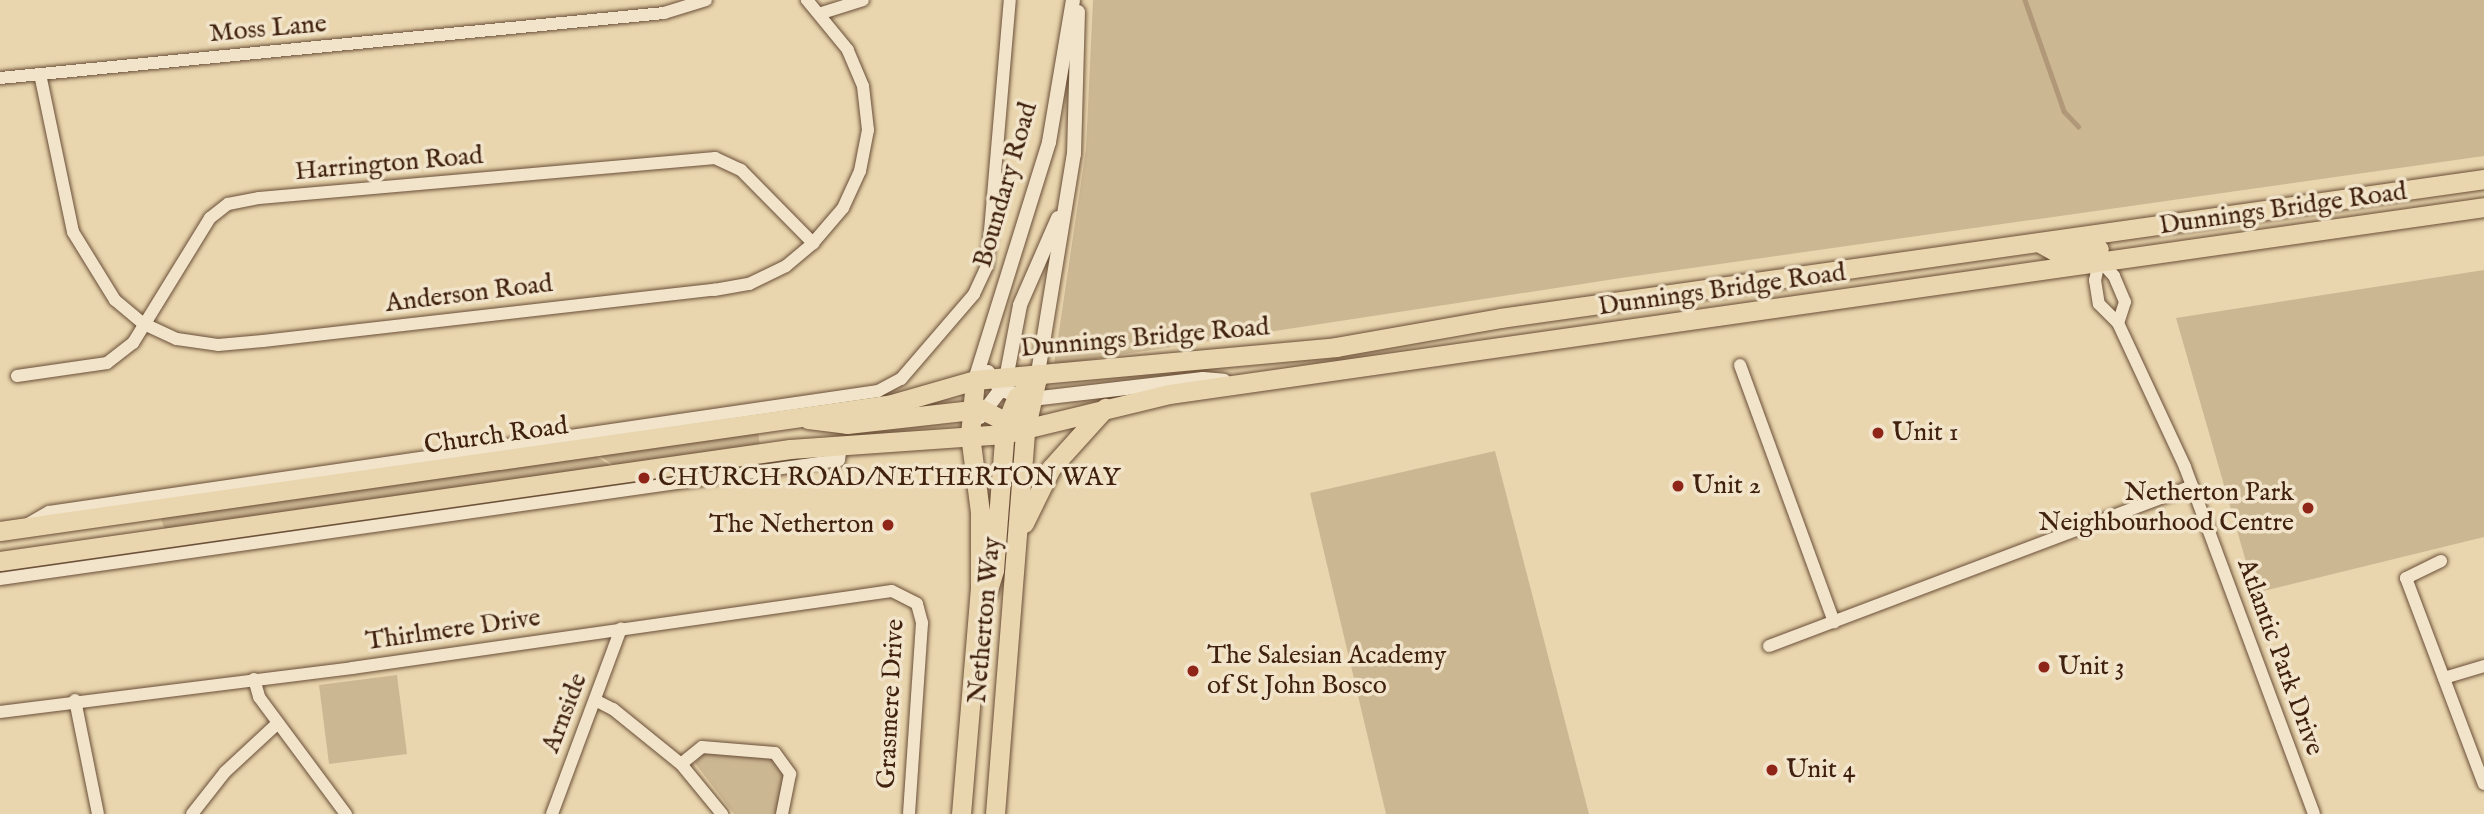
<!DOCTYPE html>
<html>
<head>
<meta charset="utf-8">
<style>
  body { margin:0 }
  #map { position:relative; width:2484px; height:814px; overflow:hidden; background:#e9d6ae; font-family:"IM FELL English",serif }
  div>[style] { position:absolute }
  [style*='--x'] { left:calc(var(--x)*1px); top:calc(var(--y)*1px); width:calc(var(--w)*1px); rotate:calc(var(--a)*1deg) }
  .green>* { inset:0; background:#ccb793 }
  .stream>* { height:4.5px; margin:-2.25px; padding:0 2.25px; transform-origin:2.25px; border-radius:2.25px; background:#b09878 }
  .roads { filter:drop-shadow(0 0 2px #6a4e37) drop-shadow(0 0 2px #6a4e37) }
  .minor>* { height:12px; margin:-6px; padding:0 6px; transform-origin:6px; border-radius:6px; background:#f1e4ca }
  .tertiary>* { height:14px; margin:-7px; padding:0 7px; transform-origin:7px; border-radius:7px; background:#f1e4ca }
  .primary>* { height:19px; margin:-9.5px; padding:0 9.5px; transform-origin:9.5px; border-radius:9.5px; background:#e9d6ae }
  .trunk>* { height:19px; margin:-9.5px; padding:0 9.5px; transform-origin:9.5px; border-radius:9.5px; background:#e9d6ae }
  .dots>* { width:19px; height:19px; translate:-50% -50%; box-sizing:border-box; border:4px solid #f1e4ca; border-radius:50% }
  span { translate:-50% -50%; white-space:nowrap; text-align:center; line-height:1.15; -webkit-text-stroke:7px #f1e4ca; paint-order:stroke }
  .street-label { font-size:26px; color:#40210f }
  .poi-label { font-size:26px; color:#40210f }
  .left { translate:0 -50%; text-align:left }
  .right { translate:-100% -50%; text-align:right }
</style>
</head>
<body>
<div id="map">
  <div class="green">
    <i style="clip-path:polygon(1093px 0,2484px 0,2484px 156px,1621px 278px,1054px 365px,1086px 149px)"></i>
    <i style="clip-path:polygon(2484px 270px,2484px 537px,2255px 593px,2176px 318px)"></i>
    <i style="clip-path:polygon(758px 432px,760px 446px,617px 467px,598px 455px)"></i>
    <i style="clip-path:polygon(1495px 451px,1589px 814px,1386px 814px,1310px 493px)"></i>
    <i style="clip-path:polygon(594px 455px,613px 467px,165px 531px,161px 518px)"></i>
    <i style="clip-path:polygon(397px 675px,407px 754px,329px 764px,319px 685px)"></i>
    <i style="clip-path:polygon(703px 751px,769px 756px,779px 763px,784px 780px,777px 814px,734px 814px,695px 763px)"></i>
  </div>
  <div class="stream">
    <i style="--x:2025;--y:0;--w:118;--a:70.6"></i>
    <i style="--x:2064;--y:111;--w:21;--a:47"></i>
  </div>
  <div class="roads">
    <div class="minor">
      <i style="--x:822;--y:13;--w:43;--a:-17.6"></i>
      <i style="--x:40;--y:74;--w:161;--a:78.2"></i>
      <i style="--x:73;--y:232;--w:80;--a:58.3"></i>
      <i style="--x:115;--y:300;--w:35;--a:40"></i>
      <i style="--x:142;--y:323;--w:38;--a:25"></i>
      <i style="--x:177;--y:339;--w:41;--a:8.3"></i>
      <i style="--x:218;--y:345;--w:45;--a:-5.1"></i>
      <i style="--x:263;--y:341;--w:454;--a:-6.5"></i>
      <i style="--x:714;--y:290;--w:36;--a:-10"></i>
      <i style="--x:749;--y:284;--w:41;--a:-25.9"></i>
      <i style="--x:786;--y:266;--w:35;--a:-40"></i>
      <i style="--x:813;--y:243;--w:46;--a:-49.4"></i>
      <i style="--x:843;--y:208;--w:41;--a:-65.3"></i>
      <i style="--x:860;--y:171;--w:42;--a:-79"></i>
      <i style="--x:868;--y:130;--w:44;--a:-96.5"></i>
      <i style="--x:863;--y:86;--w:39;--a:-113"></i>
      <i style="--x:848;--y:50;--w:65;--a:-129.4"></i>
      <i style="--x:0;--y:78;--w:667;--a:-5.59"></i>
      <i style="--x:664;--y:13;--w:44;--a:-17.2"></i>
      <i style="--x:2100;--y:257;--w:24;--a:102"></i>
      <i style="--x:2095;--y:280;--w:24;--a:81"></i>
      <i style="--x:2099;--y:304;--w:27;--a:45"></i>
      <i style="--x:2118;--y:323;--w:159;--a:65"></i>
      <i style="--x:2185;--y:467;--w:370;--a:69.6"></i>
      <i style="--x:2101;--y:262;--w:19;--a:47"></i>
      <i style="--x:2114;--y:276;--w:28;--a:67"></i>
      <i style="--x:2125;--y:302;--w:22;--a:108"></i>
      <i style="--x:1740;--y:365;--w:274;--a:69.9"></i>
      <i style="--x:17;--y:376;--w:91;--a:-8.2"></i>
      <i style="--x:107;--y:363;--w:33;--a:-38"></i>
      <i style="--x:133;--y:343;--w:147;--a:-58.4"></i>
      <i style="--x:210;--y:218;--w:23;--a:-38"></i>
      <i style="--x:228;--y:204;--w:32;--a:-11"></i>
      <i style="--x:259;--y:198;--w:458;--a:-5"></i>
      <i style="--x:715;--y:158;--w:29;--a:25"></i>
      <i style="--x:741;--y:170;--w:103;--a:45.4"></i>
      <i style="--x:28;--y:524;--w:24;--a:-30"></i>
      <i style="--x:49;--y:512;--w:838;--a:-8.3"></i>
      <i style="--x:878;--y:391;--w:26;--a:-28"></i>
      <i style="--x:901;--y:379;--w:112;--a:-49.3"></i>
      <i style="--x:974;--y:294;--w:31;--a:-65"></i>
      <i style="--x:987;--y:266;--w:267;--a:-85.1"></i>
      <i style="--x:2441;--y:561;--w:39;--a:154"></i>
      <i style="--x:2406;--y:578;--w:220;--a:69.3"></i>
      <i style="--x:0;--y:579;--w:847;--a:-8.07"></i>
      <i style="--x:839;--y:460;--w:15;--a:-82"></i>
      <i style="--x:1769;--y:646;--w:452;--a:-20.7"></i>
      <i style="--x:2444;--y:678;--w:42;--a:-16.7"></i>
      <i style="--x:254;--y:679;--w:19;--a:74"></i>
      <i style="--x:259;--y:697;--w:146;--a:53.4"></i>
      <i style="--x:75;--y:700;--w:116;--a:78.6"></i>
      <i style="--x:595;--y:700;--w:20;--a:27"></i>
      <i style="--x:613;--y:709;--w:87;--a:39"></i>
      <i style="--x:681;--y:764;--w:65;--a:50.6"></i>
      <i style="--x:0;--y:712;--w:355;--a:-7.1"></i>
      <i style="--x:352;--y:668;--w:545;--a:-8.12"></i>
      <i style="--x:892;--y:591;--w:28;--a:27"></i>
      <i style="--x:917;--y:604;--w:20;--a:75"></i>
      <i style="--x:922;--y:623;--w:191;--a:93.9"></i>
      <i style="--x:681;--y:764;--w:27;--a:-39"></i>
      <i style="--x:702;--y:747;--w:73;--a:4.7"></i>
      <i style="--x:775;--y:753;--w:26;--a:54"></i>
      <i style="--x:790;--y:774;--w:41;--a:101.3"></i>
      <i style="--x:192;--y:814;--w:53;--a:-51.8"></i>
      <i style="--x:225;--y:772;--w:72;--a:-42.8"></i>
      <i style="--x:552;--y:814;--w:198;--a:-69.6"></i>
    </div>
    <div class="tertiary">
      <i style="--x:988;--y:372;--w:22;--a:54"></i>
      <i style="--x:1001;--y:390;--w:32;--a:16"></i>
      <i style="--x:1032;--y:399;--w:172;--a:-6.7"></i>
      <i style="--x:1203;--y:379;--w:21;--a:5"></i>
      <i style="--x:1038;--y:373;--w:222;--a:-80.7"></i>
      <i style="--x:1074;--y:154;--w:142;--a:-88.4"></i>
      <i style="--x:975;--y:380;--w:249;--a:-72.7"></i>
      <i style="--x:1049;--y:142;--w:144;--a:-80.4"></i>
      <i style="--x:980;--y:417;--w:41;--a:-52.9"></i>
      <i style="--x:1005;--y:384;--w:80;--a:-79.2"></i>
      <i style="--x:1020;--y:305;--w:95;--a:-66.4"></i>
    </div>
    <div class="primary">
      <i style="--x:808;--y:419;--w:39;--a:7"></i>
      <i style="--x:847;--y:424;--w:135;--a:-6.4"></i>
      <i style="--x:981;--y:409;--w:39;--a:27"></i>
      <i style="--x:1024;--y:523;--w:61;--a:-63.9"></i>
      <i style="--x:1051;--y:468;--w:81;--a:-48"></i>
      <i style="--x:987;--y:593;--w:24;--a:-73"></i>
      <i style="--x:994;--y:570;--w:144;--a:-85.6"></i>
      <i style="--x:1005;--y:426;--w:31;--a:-68"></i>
      <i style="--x:1017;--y:397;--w:28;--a:-42"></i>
      <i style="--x:961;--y:814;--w:227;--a:-85.2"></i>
      <i style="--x:980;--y:588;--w:76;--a:-90"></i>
      <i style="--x:980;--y:512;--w:78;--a:-97.4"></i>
      <i style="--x:970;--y:435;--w:55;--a:-84.8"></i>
      <i style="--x:995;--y:814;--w:384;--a:-85.5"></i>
      <i style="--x:1025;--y:431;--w:59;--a:-77.4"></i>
    </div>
    <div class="trunk">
      <i style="--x:2040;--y:243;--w:21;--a:29"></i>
      <i style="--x:2058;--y:253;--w:41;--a:-5.6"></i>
      <i style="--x:0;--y:531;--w:901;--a:-8.1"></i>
      <i style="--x:892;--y:404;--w:86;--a:-16.1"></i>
      <i style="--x:975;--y:380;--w:363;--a:-5.2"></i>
      <i style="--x:1336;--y:347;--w:167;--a:-10"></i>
      <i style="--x:1500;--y:318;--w:994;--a:-8.04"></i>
      <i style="--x:0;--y:561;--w:798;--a:-8.07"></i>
      <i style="--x:790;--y:449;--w:215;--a:-4"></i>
      <i style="--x:1004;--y:434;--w:170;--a:-13.6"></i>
      <i style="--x:1169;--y:394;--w:1328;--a:-8.09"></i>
    </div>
  </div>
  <div class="dots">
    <i style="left:1878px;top:433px;background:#8f2418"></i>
    <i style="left:644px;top:478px;background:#8f2418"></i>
    <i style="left:1678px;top:486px;background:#8f2418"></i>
    <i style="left:2308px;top:508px;background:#8f2418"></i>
    <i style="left:888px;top:525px;background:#8f2418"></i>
    <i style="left:2044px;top:667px;background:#8f2418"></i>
    <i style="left:1193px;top:671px;background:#8f2418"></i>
    <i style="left:1772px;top:770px;background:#8f2418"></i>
  </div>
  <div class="street-label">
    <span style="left:268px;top:29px;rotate:-5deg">Moss Lane</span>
    <span style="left:389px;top:164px;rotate:-5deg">Harrington Road</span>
    <span style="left:1006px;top:185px;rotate:-74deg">Boundary Road</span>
    <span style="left:2283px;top:209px;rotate:-8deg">Dunnings Bridge Road</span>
    <span style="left:1722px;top:290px;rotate:-8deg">Dunnings Bridge Road</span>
    <span style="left:469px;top:294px;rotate:-7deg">Anderson Road</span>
    <span style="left:1145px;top:338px;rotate:-5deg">Dunnings Bridge Road</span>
    <span style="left:496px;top:436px;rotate:-8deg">Church Road</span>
    <span style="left:985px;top:620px;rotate:-85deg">Netherton Way</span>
    <span style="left:453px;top:630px;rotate:-8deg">Thirlmere Drive</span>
    <span style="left:2280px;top:657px;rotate:70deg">Atlantic Park Drive</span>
    <span style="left:891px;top:704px;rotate:-87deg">Grasmere Drive</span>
    <span style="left:565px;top:713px;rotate:-69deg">Arnside</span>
  </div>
  <div class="poi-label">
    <span class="left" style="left:1892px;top:433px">Unit 1</span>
    <span class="left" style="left:658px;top:478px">CHURCH ROAD/NETHERTON WAY</span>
    <span class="left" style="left:1692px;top:486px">Unit 2</span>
    <span class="right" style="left:2294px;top:508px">Netherton Park<br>Neighbourhood Centre</span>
    <span class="right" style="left:874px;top:525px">The Netherton</span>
    <span class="left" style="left:1207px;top:671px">The Salesian Academy<br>of St John Bosco</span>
    <span class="left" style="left:2058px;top:667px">Unit 3</span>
    <span class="left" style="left:1786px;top:770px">Unit 4</span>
  </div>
</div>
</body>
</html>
